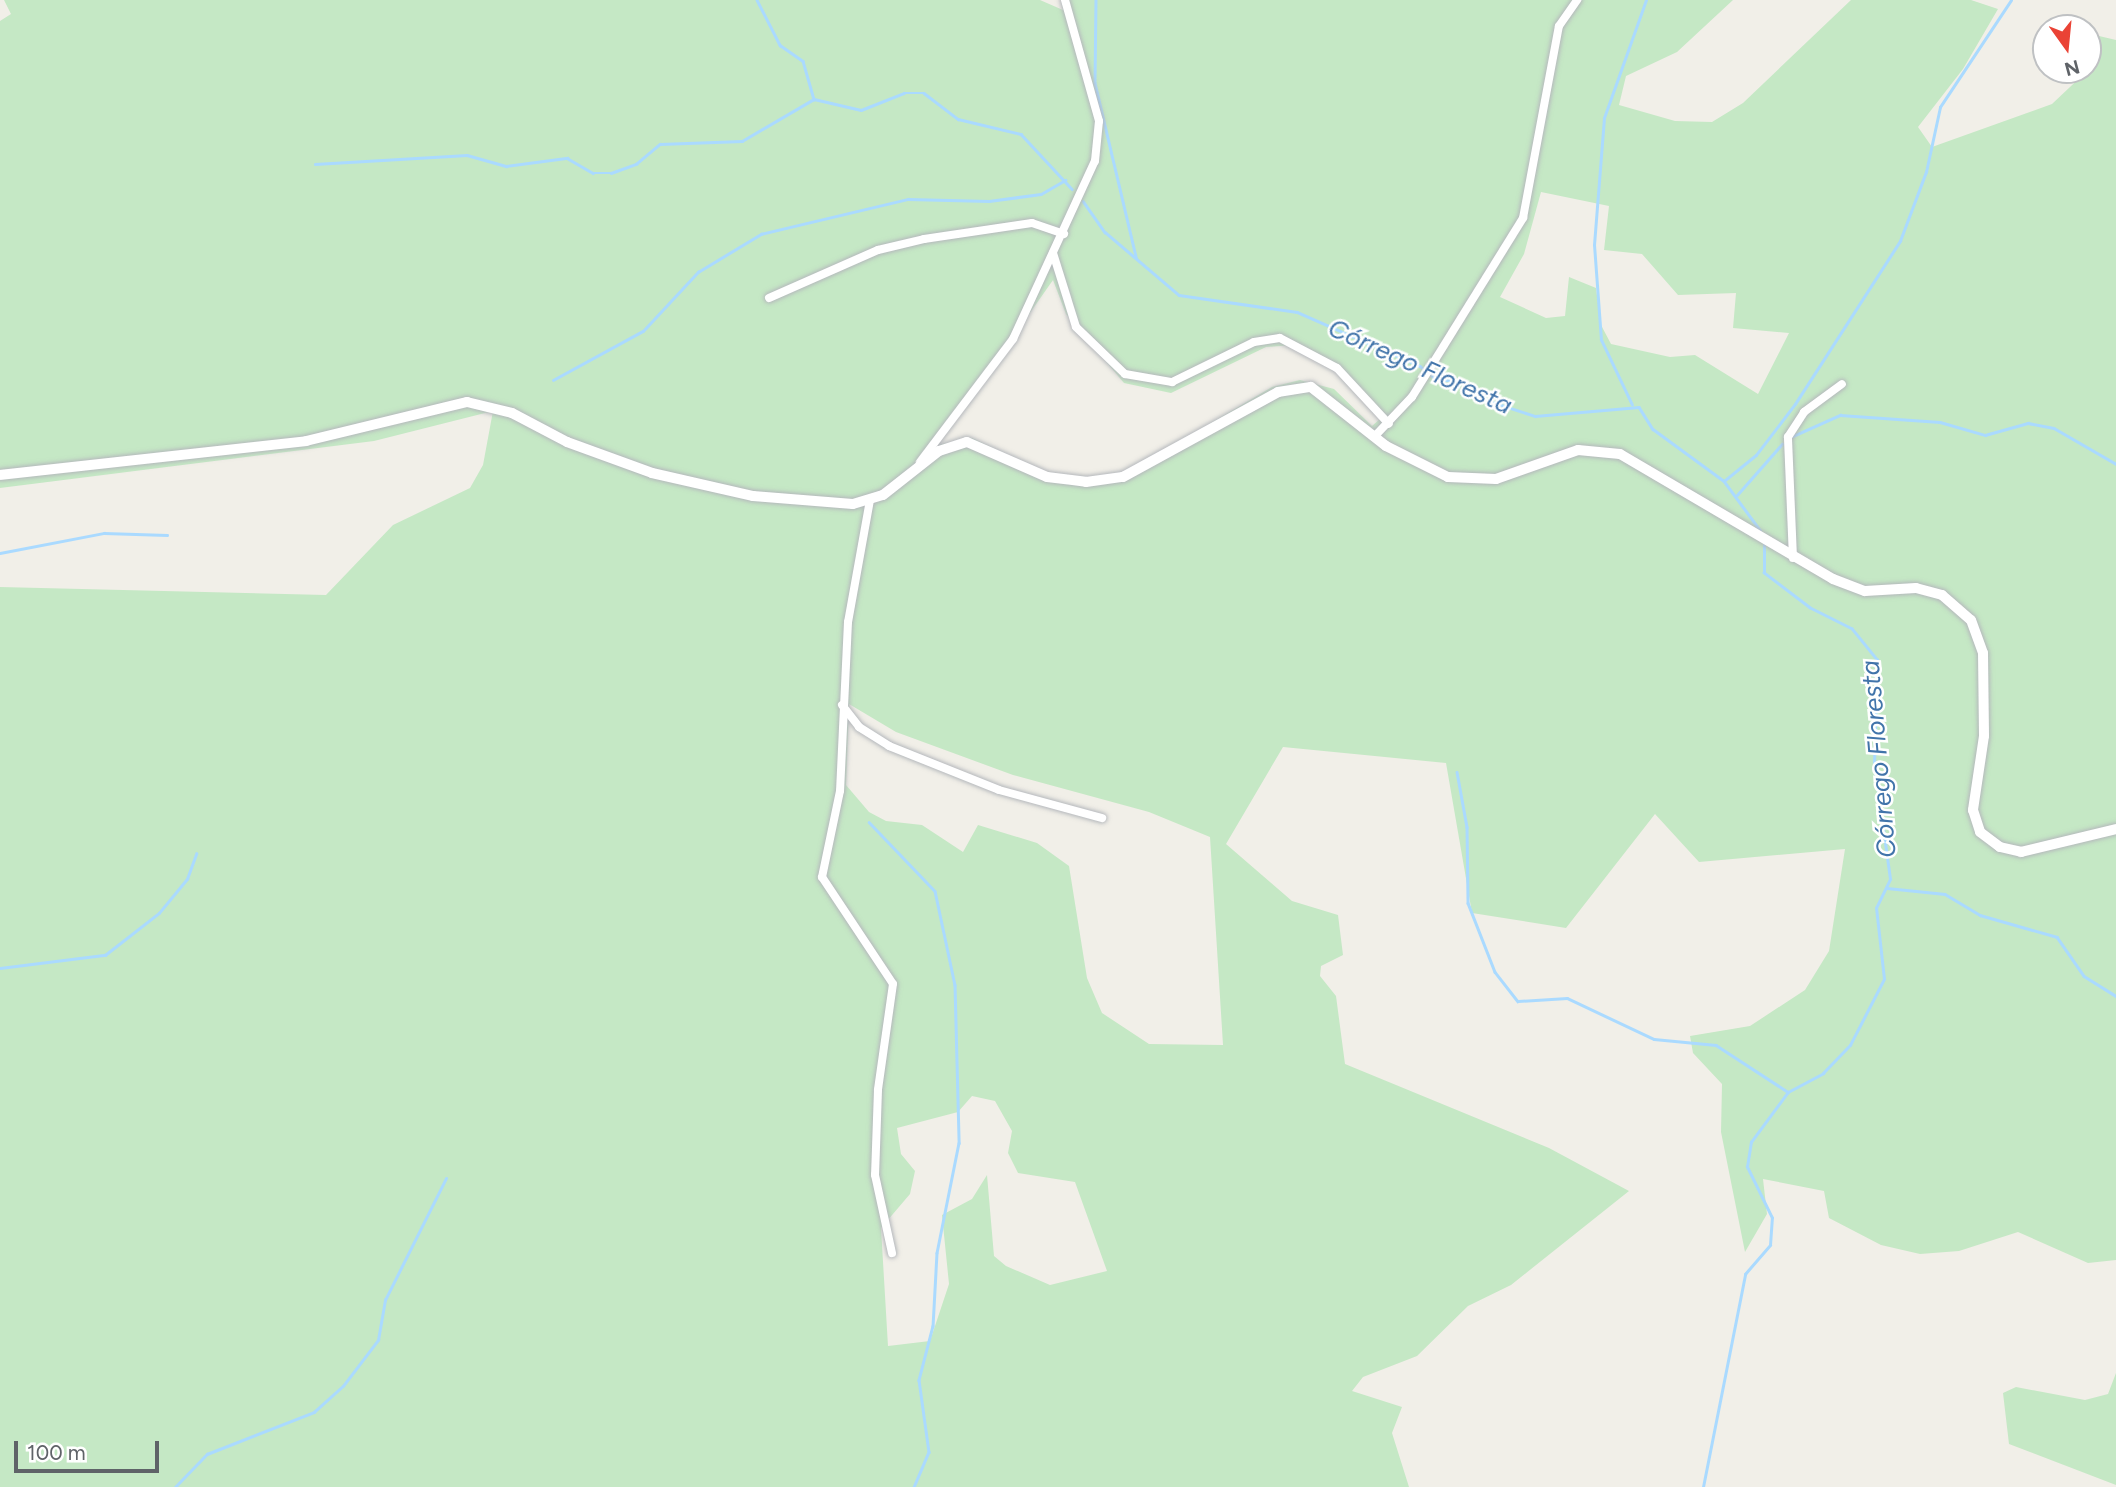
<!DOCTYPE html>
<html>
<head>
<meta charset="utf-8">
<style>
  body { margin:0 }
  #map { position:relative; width:2116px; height:1487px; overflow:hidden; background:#f1efe8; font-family:Figtree,sans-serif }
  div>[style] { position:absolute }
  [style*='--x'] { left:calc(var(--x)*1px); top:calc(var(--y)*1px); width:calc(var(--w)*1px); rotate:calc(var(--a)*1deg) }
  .green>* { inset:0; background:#c5e8c5 }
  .stream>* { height:2.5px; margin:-1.25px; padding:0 1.25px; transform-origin:1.25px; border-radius:1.25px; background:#aadaff }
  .roads { filter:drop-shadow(0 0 2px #b5b8bc) drop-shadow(0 0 2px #b5b8bc) }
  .street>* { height:8px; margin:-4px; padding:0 4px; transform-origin:4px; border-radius:4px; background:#fff }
  .secondary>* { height:10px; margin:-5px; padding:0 5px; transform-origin:5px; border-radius:5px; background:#fff }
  span { translate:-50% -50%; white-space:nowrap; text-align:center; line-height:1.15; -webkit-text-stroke:5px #fff; paint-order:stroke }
  .water-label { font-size:26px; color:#4174aa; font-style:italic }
  .north { position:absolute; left:2032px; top:14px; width:70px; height:70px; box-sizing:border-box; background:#fff; border:2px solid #bfc1c3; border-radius:50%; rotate:165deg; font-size:19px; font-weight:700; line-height:28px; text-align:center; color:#5f6368 }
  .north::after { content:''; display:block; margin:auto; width:24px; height:32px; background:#ea4335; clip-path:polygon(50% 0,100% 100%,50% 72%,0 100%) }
  .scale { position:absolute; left:14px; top:1441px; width:145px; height:32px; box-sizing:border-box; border:4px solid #5f6368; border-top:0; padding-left:9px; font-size:21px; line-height:24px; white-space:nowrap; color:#5f6368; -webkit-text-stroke:5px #fff; paint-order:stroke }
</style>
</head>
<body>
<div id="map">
  <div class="green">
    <i style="clip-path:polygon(evenodd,4px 0,1040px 0,1063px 10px,1062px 0,1733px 0,1677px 52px,1626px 76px,1619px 105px,1675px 121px,1712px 122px,1743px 103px,1851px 0,1971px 0,1998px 9px,1963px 69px,1918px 127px,1932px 147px,2052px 104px,2088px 70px,2099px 36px,2116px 40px,2116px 1260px,2088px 1263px,2018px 1232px,1959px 1251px,1920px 1254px,1881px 1245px,1829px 1218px,1824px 1191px,1763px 1179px,1767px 1214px,1745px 1252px,1721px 1132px,1722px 1084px,1693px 1053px,1690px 1036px,1750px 1026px,1805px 990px,1829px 951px,1845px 849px,1699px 862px,1655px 814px,1566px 928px,1472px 913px,1446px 763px,1283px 747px,1226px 844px,1292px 901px,1338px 915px,1343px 955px,1321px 966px,1320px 976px,1336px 996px,1345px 1064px,1549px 1148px,1629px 1191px,1511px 1285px,1468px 1306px,1417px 1356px,1363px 1377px,1352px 1391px,1402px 1407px,1392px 1433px,1409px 1487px,0 1487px,0 587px,326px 595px,393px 525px,470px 488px,483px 465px,493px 411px,374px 441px,0 488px,0 21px,11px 14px,4px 0,1541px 192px,1609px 206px,1604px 250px,1642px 254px,1678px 295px,1736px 293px,1733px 328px,1789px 333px,1758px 394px,1695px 355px,1670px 357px,1611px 344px,1601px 325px,1596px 288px,1569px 277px,1565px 316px,1546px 318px,1500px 297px,1524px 254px,1541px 192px,4px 0,1053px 280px,1066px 314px,1124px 383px,1171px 393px,1266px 347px,1294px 345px,1325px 359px,1381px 418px,1372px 426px,1334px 389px,1300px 380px,1272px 387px,1121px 476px,1057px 478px,972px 438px,937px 445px,1053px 280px,4px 0,849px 704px,896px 732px,1013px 775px,1149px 812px,1210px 837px,1223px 1045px,1149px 1044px,1102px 1013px,1087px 978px,1069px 866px,1037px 843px,978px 825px,963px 852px,922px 825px,886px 821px,869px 812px,846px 785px,849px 704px,4px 0,972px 1096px,995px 1101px,1012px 1131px,1008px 1153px,1018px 1173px,1075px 1182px,1107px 1271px,1050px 1285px,1006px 1266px,994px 1256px,987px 1175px,972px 1199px,942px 1215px,949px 1284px,930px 1341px,888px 1346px,881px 1228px,910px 1194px,915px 1171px,901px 1154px,897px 1128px,958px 1112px,972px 1096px)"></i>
    <i style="clip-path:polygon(2116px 1373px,2116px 1485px,2009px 1444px,2003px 1393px,2016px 1387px,2085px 1400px,2108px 1394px)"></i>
  </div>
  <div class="stream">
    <i style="--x:757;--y:0;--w:51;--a:62.9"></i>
    <i style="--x:780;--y:45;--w:28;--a:35"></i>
    <i style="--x:803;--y:61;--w:40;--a:74"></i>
    <i style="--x:1096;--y:0;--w:83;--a:90.7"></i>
    <i style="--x:1095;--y:83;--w:179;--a:76.7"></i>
    <i style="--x:814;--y:99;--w:48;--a:13.2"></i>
    <i style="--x:861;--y:110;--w:46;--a:-21.6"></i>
    <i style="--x:904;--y:93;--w:20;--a:0"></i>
    <i style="--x:924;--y:93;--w:43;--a:37.4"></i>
    <i style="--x:958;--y:119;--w:65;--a:13.4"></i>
    <i style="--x:1021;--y:134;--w:75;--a:47.2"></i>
    <i style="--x:315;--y:164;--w:152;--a:-3.4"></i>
    <i style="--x:467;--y:155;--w:41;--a:15.8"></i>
    <i style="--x:506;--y:166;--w:62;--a:-7.5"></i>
    <i style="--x:567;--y:158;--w:30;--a:30"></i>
    <i style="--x:593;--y:173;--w:18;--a:0"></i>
    <i style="--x:611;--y:173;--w:27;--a:-20"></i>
    <i style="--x:636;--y:164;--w:31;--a:-40"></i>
    <i style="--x:660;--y:144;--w:82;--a:-2.1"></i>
    <i style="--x:742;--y:141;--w:83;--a:-30.3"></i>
    <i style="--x:1083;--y:201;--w:38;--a:55"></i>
    <i style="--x:1105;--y:232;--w:97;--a:40.4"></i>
    <i style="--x:1179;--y:295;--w:119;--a:8.2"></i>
    <i style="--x:1297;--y:312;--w:134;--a:23.7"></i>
    <i style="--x:1420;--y:366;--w:21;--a:39"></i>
    <i style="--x:1436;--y:379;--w:29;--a:6"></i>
    <i style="--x:1465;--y:382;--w:22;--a:47"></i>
    <i style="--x:1480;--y:398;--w:58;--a:18.1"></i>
    <i style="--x:1535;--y:416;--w:104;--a:-4.9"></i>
    <i style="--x:1639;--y:407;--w:26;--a:58"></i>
    <i style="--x:1653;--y:429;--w:88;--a:36.2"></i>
    <i style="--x:1724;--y:481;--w:61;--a:53.7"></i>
    <i style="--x:553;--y:380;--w:102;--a:-28.6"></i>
    <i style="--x:643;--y:331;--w:81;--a:-47"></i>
    <i style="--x:698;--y:272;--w:74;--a:-31.1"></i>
    <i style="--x:761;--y:234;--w:151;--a:-13.4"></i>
    <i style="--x:908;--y:199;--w:81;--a:1.4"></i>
    <i style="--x:989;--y:201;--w:52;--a:-7.7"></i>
    <i style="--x:1041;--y:194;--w:28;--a:-30"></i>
    <i style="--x:1632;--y:405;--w:72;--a:-115.5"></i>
    <i style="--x:1601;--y:340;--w:95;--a:-94.2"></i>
    <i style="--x:1594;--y:245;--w:127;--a:-85.5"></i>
    <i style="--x:1604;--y:118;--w:125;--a:-70.4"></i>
    <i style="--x:1791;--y:437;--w:54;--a:-24.2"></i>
    <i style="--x:1840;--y:415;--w:100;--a:4"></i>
    <i style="--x:1940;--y:422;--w:47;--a:16.1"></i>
    <i style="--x:1985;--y:435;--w:45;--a:-15.6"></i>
    <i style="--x:2028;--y:423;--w:26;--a:11"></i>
    <i style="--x:2054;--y:428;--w:72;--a:30.1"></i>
    <i style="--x:1724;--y:481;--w:41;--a:-39.1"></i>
    <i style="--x:1756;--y:455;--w:64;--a:-52.6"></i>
    <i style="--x:1795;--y:404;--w:194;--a:-57.2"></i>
    <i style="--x:1900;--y:241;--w:74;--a:-69.4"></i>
    <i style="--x:1926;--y:172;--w:66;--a:-77.8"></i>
    <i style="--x:1940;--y:107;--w:128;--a:-56.4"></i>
    <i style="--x:1737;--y:495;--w:68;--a:-48.6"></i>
    <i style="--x:0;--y:553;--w:106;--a:-10.9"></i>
    <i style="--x:104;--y:533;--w:63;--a:1.8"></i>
    <i style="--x:1457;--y:772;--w:56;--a:79.7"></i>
    <i style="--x:1467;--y:827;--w:76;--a:89.2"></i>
    <i style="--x:1468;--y:903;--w:74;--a:68.6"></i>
    <i style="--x:1495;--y:972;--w:37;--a:52"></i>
    <i style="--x:1518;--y:1001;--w:49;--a:-3.5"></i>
    <i style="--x:1567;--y:998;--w:96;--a:25.2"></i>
    <i style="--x:1654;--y:1039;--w:62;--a:5.5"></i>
    <i style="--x:1716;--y:1045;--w:86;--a:33.1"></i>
    <i style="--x:869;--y:822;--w:95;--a:46.3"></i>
    <i style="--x:935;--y:891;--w:96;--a:78"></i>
    <i style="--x:955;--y:985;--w:158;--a:88.5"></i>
    <i style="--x:959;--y:1143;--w:112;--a:101.3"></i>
    <i style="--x:937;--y:1253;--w:73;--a:93.1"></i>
    <i style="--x:933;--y:1326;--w:56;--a:104.5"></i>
    <i style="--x:919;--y:1380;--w:73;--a:82.1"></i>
    <i style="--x:929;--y:1452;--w:38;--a:113"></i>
    <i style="--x:1887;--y:888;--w:58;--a:5.9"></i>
    <i style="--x:1945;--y:894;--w:41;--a:31"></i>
    <i style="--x:1980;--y:915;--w:80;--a:15.9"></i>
    <i style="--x:2057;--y:937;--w:47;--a:55.3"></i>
    <i style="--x:2084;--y:976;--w:38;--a:32"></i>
    <i style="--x:0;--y:968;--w:106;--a:-7.1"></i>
    <i style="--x:105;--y:955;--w:68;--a:-37.9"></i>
    <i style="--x:159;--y:913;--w:44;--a:-50.5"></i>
    <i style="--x:187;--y:879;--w:27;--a:-70"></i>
    <i style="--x:175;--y:1487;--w:46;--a:-45.9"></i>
    <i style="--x:207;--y:1454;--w:115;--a:-21.4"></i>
    <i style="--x:314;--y:1412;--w:39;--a:-42"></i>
    <i style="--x:343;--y:1386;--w:58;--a:-52.7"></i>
    <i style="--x:378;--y:1340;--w:41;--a:-80.1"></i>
    <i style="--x:385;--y:1300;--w:136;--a:-63.4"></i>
    <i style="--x:1703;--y:1487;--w:217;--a:-78.8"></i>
    <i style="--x:1745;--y:1274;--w:38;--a:-49"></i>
    <i style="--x:1770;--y:1245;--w:27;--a:-86"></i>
    <i style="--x:1772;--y:1218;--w:57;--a:-116.1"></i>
    <i style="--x:1747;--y:1167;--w:25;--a:-81"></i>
    <i style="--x:1751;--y:1142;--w:62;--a:-53.5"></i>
    <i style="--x:1788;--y:1092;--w:40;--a:-28"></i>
    <i style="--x:1823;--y:1073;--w:39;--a:-46"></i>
    <i style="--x:1850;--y:1045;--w:74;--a:-62.7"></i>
    <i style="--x:1884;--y:979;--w:71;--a:-96.4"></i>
    <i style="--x:1876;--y:908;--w:32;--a:-64"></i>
    <i style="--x:1890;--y:879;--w:116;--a:-97.9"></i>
    <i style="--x:1874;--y:764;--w:104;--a:-88.3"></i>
    <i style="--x:1877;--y:660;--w:40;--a:-129"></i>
    <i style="--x:1852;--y:629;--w:47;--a:-153.4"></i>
    <i style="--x:1810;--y:608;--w:58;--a:-142.7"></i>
    <i style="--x:1764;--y:573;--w:30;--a:-90"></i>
  </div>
  <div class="roads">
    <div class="street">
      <i style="--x:1053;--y:253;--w:77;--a:72.7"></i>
      <i style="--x:1076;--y:327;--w:68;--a:43.8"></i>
      <i style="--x:1125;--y:374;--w:48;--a:9.7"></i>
      <i style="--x:1172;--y:382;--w:91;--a:-26"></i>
      <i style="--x:1254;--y:342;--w:26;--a:-9"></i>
      <i style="--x:1280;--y:338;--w:64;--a:27.8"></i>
      <i style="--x:1337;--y:368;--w:76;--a:47.1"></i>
      <i style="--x:769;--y:298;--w:119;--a:-23.8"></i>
      <i style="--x:878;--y:250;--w:47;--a:-13.4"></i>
      <i style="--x:924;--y:239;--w:109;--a:-8.4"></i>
      <i style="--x:1032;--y:223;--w:34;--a:19"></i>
      <i style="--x:1374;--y:437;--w:55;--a:-46.5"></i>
      <i style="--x:1412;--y:397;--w:211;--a:-58.2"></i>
      <i style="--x:1523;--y:218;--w:195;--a:-79.4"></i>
      <i style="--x:1559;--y:26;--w:32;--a:-55"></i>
      <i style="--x:920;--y:462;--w:154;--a:-52.9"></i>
      <i style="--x:1013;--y:339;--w:196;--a:-65.3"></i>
      <i style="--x:1095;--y:161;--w:40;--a:-84.3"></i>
      <i style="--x:1099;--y:121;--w:126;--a:-105.7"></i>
      <i style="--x:870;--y:500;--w:124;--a:100.2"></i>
      <i style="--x:848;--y:622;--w:169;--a:92.7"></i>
      <i style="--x:840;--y:791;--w:88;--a:101.8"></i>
      <i style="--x:822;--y:877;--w:128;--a:56.4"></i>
      <i style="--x:893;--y:984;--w:107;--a:98.1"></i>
      <i style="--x:878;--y:1090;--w:85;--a:92"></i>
      <i style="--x:875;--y:1175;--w:80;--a:77.7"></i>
      <i style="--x:1793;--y:558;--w:121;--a:-92.4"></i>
      <i style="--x:1788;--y:437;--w:30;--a:-57"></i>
      <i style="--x:1804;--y:412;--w:47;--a:-36.4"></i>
      <i style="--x:842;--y:705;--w:28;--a:52"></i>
      <i style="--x:859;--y:727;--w:36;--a:32"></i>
      <i style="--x:889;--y:746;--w:118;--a:21.8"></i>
      <i style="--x:999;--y:790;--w:107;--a:15.2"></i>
    </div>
    <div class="secondary">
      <i style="--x:0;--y:475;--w:308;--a:-6.3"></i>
      <i style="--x:306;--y:441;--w:166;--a:-13.6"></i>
      <i style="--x:467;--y:402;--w:46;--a:13.7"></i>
      <i style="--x:512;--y:413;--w:62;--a:27.8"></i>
      <i style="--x:567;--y:442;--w:90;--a:20"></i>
      <i style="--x:652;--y:473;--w:104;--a:12.8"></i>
      <i style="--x:753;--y:496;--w:100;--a:4.6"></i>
      <i style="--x:853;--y:504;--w:31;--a:-17"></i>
      <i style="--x:883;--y:495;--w:71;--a:-38.2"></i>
      <i style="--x:939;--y:451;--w:29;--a:-18"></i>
      <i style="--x:967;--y:442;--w:87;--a:23.6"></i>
      <i style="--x:1047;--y:477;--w:39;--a:7"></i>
      <i style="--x:1086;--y:482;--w:37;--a:-8"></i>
      <i style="--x:1123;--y:477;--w:177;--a:-28.7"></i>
      <i style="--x:1278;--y:392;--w:33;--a:-9"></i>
      <i style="--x:1311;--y:387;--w:95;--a:38.2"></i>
      <i style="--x:1386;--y:446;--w:69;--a:26.6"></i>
      <i style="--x:1448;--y:477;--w:48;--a:2.4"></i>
      <i style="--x:1496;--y:479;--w:87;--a:-19.5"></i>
      <i style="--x:1578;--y:450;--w:42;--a:5.4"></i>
      <i style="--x:1620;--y:454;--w:247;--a:30.4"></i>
      <i style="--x:1833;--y:579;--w:34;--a:21"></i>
      <i style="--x:1865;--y:591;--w:51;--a:-3.4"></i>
      <i style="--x:1916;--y:588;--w:27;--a:15"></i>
      <i style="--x:1942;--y:595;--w:38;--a:41"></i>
      <i style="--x:1971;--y:620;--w:35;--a:70"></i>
      <i style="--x:1983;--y:653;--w:83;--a:89.3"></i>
      <i style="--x:1984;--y:736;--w:75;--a:98.5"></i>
      <i style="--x:1973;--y:810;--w:23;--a:72"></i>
      <i style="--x:1980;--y:832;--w:25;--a:37"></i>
      <i style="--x:2000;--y:847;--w:22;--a:13"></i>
      <i style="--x:2021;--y:852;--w:98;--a:-13.6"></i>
    </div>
  </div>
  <div class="water-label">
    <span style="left:1420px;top:367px;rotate:24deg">Córrego Floresta</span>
    <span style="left:1879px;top:759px;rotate:-95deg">Córrego Floresta</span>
  </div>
  <div class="north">N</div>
  <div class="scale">100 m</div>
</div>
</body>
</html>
